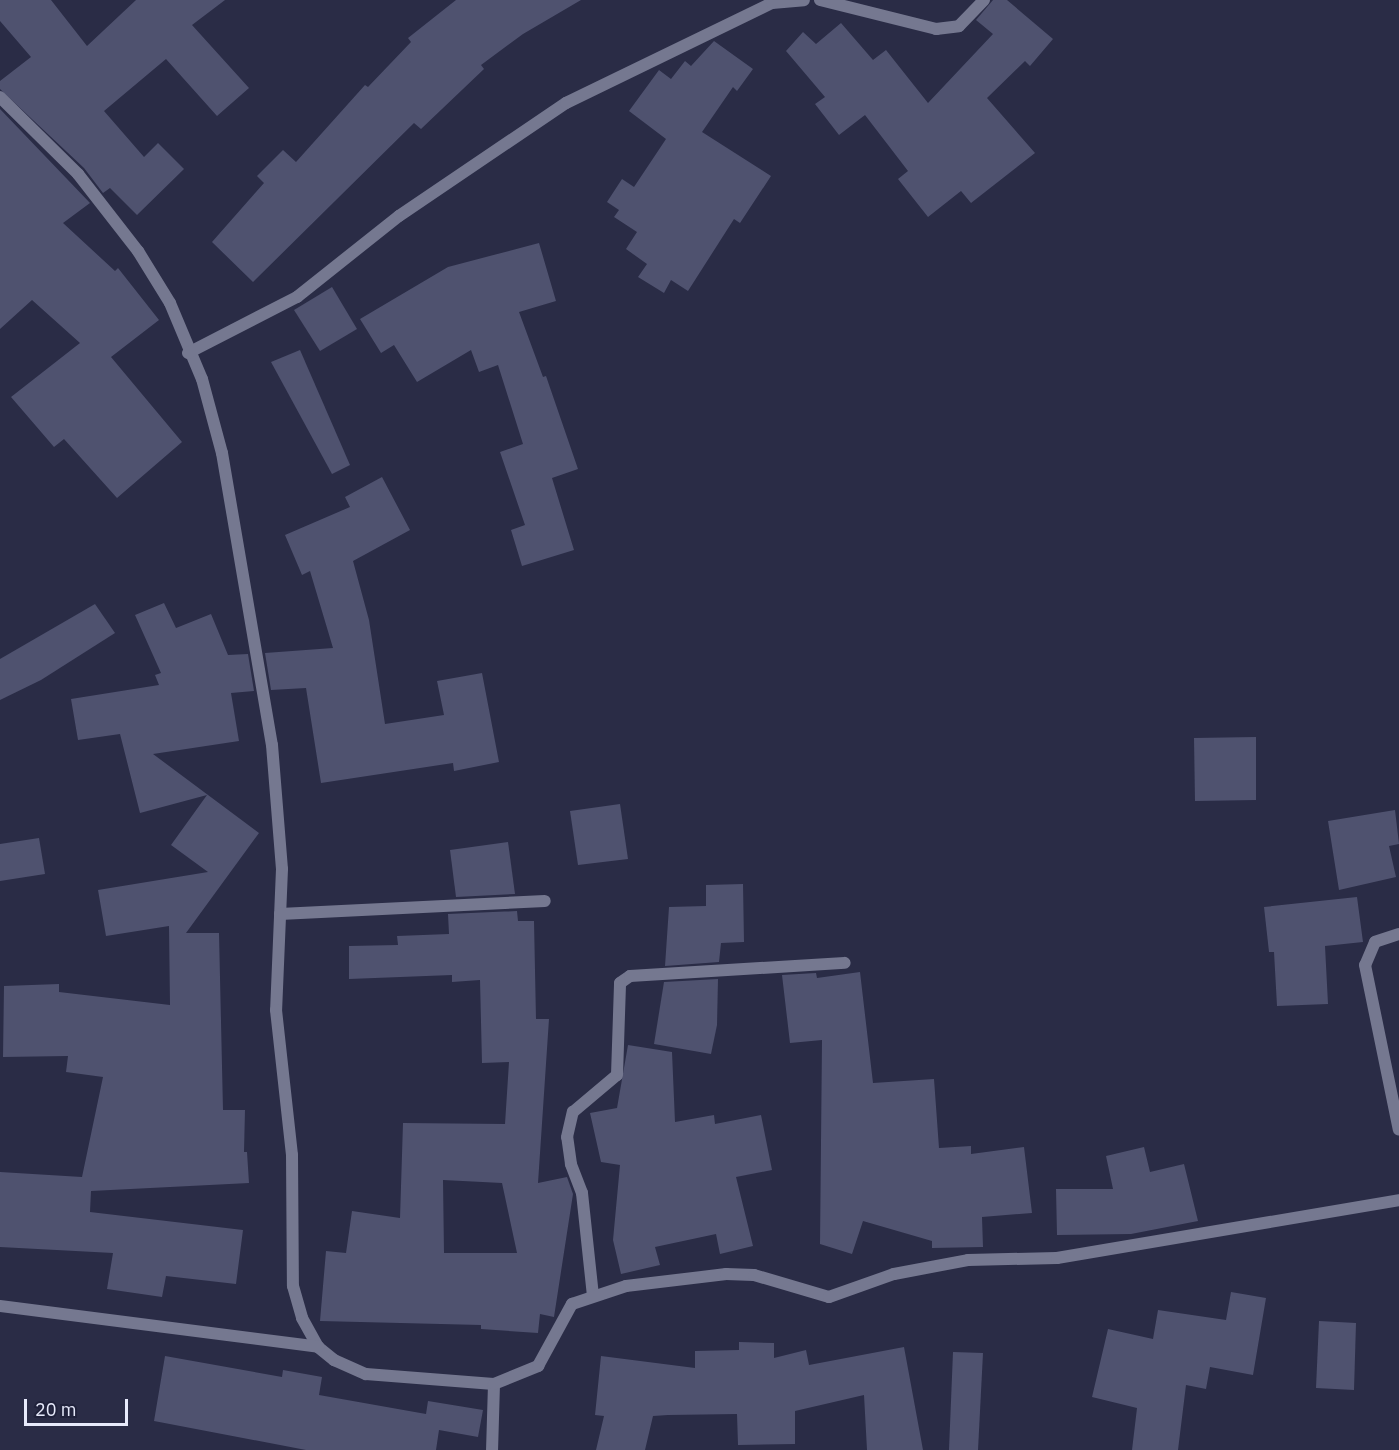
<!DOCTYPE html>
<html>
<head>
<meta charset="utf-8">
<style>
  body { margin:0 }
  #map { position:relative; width:1399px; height:1450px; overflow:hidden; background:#2a2c46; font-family:"IBM Plex Sans",sans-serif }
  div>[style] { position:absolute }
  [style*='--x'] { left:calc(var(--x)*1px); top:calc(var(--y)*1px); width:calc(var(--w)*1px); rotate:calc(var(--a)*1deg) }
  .building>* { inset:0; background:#4f526f }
  .minor>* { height:12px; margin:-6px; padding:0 6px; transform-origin:6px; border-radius:6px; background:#757890 }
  span { translate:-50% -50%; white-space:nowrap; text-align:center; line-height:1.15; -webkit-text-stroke:5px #20223b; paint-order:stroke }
  .scale { position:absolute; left:24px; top:1399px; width:104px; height:27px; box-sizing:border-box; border:3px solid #e7eafb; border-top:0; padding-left:8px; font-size:18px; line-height:21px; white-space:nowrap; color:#e7eafb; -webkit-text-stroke:4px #20223b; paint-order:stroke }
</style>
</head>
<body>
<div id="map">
  <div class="building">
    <i style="clip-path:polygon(0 0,51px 0,87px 46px,136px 0,225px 0,192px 25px,249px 88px,217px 116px,166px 59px,104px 111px,144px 157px,158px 143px,184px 169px,137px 215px,110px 188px,103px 193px,84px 168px,0 89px,0 81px,31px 57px,0 21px)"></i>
    <i style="clip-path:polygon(456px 0,581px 0,523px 34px,481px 65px,484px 69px,421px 129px,414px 123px,253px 282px,212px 242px,264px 183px,257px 176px,283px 150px,296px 162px,365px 85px,368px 87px,411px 42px,408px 38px)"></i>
    <i style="clip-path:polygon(993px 0,1007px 0,1053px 39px,1030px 66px,1025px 61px,987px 98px,1035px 153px,971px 203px,961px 191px,928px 217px,898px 179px,908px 171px,865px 115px,839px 135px,815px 104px,825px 97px,786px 51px,803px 32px,816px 44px,841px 23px,873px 60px,886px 50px,928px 103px,993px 34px,976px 20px)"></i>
    <i style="clip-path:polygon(714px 41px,753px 69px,737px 91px,733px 87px,702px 132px,771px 176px,740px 223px,734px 219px,688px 291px,671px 280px,664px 293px,638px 277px,647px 264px,626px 249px,637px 232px,614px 217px,619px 210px,607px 202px,622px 179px,634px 187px,666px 139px,629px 111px,659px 70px,671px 79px,685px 61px,691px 66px)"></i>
    <i style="clip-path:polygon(0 109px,90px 203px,63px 223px,115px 271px,118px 268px,159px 320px,111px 357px,182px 442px,117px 498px,64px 439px,54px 447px,11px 397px,80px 343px,32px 300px,0 329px)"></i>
    <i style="clip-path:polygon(539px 243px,556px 301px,519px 312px,543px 377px,546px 376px,578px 469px,552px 478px,574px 550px,522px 566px,511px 530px,525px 525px,500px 452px,523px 444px,498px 365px,479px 372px,471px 350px,417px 382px,394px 345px,381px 353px,360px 319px,448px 267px)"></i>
    <i style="clip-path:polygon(332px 287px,357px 329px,320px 351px,294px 310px)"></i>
    <i style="clip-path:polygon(300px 350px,350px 465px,332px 474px,271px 362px)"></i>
    <i style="clip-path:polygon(382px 477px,410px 530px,353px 561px,369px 620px,385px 724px,444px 715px,437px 681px,482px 673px,499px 762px,454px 771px,453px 763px,321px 783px,306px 688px,271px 690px,265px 653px,333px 648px,310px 571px,302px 575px,285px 535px,350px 507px,345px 497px)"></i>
    <i style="clip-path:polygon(164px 603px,176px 628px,211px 614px,228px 655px,248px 654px,254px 691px,231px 693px,239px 741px,153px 754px,259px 833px,186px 933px,219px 933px,223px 1110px,245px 1110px,244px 1152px,247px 1152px,249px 1183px,91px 1191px,90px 1212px,243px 1230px,236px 1284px,166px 1276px,162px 1297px,107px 1289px,113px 1253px,0 1247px,0 1172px,82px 1177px,103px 1077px,66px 1072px,68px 1056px,3px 1057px,4px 986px,59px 984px,59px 992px,170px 1005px,169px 926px,106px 936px,98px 890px,208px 872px,171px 845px,207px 795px,140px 813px,120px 734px,78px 740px,71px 699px,159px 685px,155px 675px,161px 673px,135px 615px)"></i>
    <i style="clip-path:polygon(95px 604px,115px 633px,41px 680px,0 700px,0 659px)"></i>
    <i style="clip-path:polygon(1256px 737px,1256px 800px,1195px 801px,1194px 738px)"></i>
    <i style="clip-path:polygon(620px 804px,628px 859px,578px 865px,570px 811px)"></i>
    <i style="clip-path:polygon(1395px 810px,1399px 844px,1389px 846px,1396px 877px,1339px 890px,1328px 821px)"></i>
    <i style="clip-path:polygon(39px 838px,45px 874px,0 881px,0 844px)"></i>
    <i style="clip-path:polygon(508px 842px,515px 894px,456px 897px,450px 850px)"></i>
    <i style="clip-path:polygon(743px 884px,744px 942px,721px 943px,719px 962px,665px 966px,669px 907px,706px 906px,706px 885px)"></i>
    <i style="clip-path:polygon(1357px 897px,1363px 942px,1325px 946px,1328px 1004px,1277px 1006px,1274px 952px,1269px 952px,1264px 907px)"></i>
    <i style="clip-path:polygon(evenodd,517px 911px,518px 921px,534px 921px,536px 1019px,549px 1019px,538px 1183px,567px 1177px,573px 1194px,554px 1317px,540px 1314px,538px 1333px,481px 1329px,481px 1325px,320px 1321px,326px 1251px,346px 1253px,352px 1211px,400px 1218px,403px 1123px,505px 1124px,509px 1062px,482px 1063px,480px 980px,452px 982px,452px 975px,349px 979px,349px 946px,398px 945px,397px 936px,449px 934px,448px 914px,517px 911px,443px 1180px,502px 1183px,517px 1253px,444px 1253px,443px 1180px)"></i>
    <i style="clip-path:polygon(860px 972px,873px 1083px,934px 1079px,939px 1148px,971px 1146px,971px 1154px,1024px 1147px,1032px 1213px,982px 1217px,983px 1247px,932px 1248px,932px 1241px,863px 1221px,852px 1254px,820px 1244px,822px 1040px,790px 1043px,782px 975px,816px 973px,817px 978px)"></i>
    <i style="clip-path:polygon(718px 979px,717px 1025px,711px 1054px,654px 1044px,664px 982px)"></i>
    <i style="clip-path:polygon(628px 1045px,672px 1052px,675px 1122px,714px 1115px,715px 1124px,761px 1115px,772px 1170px,736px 1177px,753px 1246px,720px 1254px,716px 1234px,655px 1247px,660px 1265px,621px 1274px,613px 1240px,620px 1165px,601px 1162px,590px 1113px,617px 1108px)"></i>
    <i style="clip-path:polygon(1144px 1147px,1150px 1172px,1184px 1164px,1198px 1221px,1131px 1234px,1057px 1235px,1056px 1189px,1113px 1189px,1106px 1156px)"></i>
    <i style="clip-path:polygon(1231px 1292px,1266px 1298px,1253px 1375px,1210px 1367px,1206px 1389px,1186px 1385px,1178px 1450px,1132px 1450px,1137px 1408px,1092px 1397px,1108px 1329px,1153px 1339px,1158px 1310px,1226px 1320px)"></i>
    <i style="clip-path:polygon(1319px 1321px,1356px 1323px,1354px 1390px,1316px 1388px)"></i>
    <i style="clip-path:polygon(739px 1342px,774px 1343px,774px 1358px,806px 1350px,809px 1365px,904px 1347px,923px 1450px,867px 1450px,864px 1395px,795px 1411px,795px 1444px,738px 1445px,737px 1414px,668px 1415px,653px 1416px,645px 1450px,596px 1450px,604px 1416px,595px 1415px,601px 1356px,695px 1368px,695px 1351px,739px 1350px)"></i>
    <i style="clip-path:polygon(953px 1352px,983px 1353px,978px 1450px,949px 1450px)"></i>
    <i style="clip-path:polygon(165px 1356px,282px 1377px,283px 1370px,322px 1377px,319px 1395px,426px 1414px,428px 1401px,483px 1410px,478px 1437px,439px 1430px,436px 1450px,306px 1450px,154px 1421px)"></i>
  </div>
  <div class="minor">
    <i style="--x:820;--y:0;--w:120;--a:14"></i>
    <i style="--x:936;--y:29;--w:23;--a:-7"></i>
    <i style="--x:959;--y:26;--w:36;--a:-46"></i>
    <i style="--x:0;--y:97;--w:110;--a:44.6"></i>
    <i style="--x:78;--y:174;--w:98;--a:52.1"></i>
    <i style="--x:138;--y:251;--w:61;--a:58.4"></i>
    <i style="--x:170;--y:303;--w:82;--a:67.2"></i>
    <i style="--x:202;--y:379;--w:77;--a:74.9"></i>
    <i style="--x:222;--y:453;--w:296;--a:80.3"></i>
    <i style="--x:272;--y:745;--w:124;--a:85.4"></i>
    <i style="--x:282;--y:869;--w:141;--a:92.4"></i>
    <i style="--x:276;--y:1010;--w:146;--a:83.7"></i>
    <i style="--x:292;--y:1155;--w:131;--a:89.6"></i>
    <i style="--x:293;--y:1286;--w:33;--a:74"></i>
    <i style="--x:302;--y:1318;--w:33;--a:61"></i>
    <i style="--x:318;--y:1347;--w:21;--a:39"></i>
    <i style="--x:334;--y:1360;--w:35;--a:24"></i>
    <i style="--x:366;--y:1374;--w:128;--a:4.5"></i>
    <i style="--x:494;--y:1384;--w:66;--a:91.7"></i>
    <i style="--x:188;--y:353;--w:123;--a:-27.2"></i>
    <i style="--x:297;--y:297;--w:130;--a:-38.5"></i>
    <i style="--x:399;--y:216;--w:202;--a:-34.1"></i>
    <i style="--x:566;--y:103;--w:229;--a:-25.9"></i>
    <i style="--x:772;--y:3;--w:32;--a:-5"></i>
    <i style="--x:280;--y:914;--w:265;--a:-2.8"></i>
    <i style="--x:1399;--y:934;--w:25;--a:162"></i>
    <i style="--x:1375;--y:942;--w:25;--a:113"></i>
    <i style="--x:1365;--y:965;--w:168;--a:78.4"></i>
    <i style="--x:593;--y:1296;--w:104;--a:-96.1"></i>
    <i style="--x:582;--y:1193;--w:31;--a:-111"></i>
    <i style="--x:571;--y:1164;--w:27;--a:-98"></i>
    <i style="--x:567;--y:1137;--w:26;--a:-77"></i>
    <i style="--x:573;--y:1112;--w:57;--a:-40.1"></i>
    <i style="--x:617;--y:1075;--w:92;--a:-88.1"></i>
    <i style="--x:620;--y:983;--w:12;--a:-35"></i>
    <i style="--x:630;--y:976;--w:215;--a:-3.5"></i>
    <i style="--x:0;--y:1306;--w:321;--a:7.3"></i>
    <i style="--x:494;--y:1384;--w:48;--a:-22.2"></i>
    <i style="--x:538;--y:1366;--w:71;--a:-61.3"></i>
    <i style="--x:572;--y:1304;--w:57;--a:-18.4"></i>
    <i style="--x:626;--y:1286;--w:101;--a:-6.8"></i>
    <i style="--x:726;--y:1274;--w:28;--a:2"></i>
    <i style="--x:754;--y:1275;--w:78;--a:16.3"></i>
    <i style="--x:829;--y:1297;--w:69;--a:-19.5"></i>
    <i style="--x:894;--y:1274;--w:75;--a:-10.7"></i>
    <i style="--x:968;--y:1260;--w:89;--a:-1.3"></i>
    <i style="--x:1057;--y:1258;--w:347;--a:-9.6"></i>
  </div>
  <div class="scale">20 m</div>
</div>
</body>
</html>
